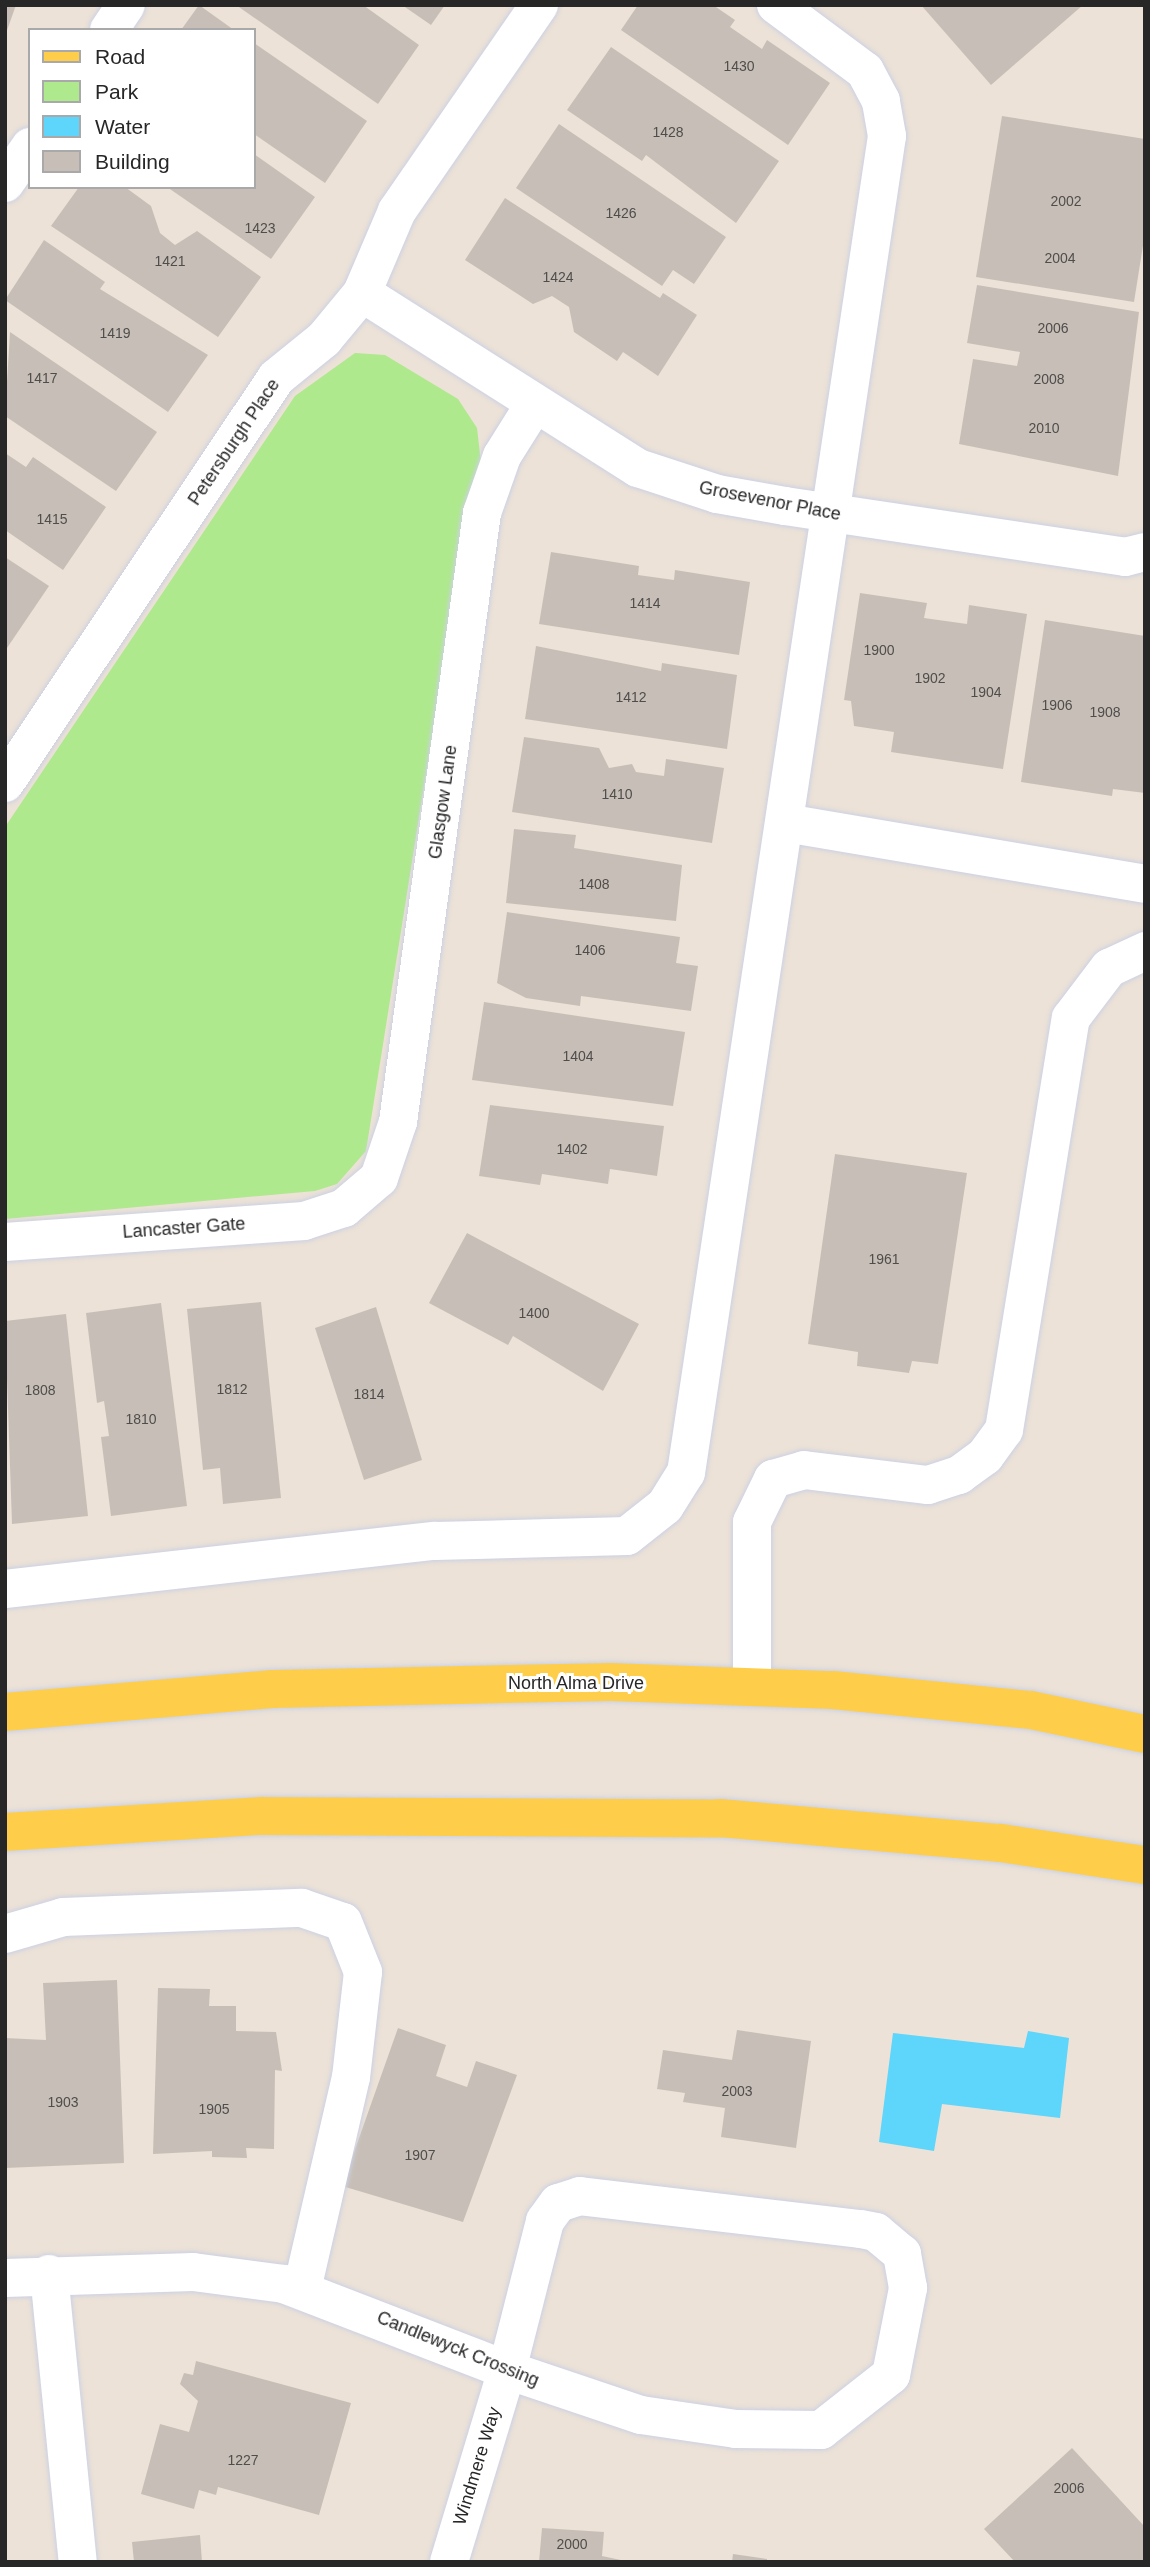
<!DOCTYPE html>
<html>
<head>
<meta charset="utf-8">
<style>
  body { margin:0 }
  #map { position:relative; width:1150px; height:2567px; overflow:hidden; background:#ece2d7; font-family:Helvetica,sans-serif }
  div>[style] { position:absolute }
  [style*='--x'] { left:calc(var(--x)*1px); top:calc(var(--y)*1px); width:calc(var(--w)*1px); rotate:calc(var(--a)*1deg) }
  .green>* { inset:0; background:#afe98d }
  .water>* { inset:0; background:#5ed5fa }
  .building>* { inset:0; background:#c7bfb7 }
  .roads { filter:drop-shadow(0 0 2px #ccd1e3) drop-shadow(0 0 2px #ccd1e3) }
  .minor>* { height:38px; margin:-19px; padding:0 19px; transform-origin:19px; border-radius:19px; background:#fff }
  .major>* { height:38px; margin:-19px; padding:0 19px; transform-origin:19px; border-radius:19px; background:#fece4a }
  span { translate:-50% -50%; white-space:nowrap; text-align:center; line-height:1.15; -webkit-text-stroke:6px #fff; paint-order:stroke }
  .number-label { font-size:14px; color:#4f4d4b }
  .number-label span { -webkit-text-stroke-width:0 }
  .street-label { font-size:18px; color:#272727 }
  .frame { position:absolute; inset:0; border:7px solid #272727; pointer-events:none }
  .legend { position:absolute; left:28px; top:28px; width:228px; height:161px; box-sizing:border-box; background:#fff; border:2px solid #a9a9a9; margin:0; padding:9px 12px; list-style:none; font-size:21px; color:#272727 }
  .legend li { display:flex; align-items:center; gap:14px; height:35px }
  .legend b { width:35px; border:2px solid #a9a9a9 }
</style>
</head>
<body>
<div id="map">
  <div class="green">
    <i style="clip-path:polygon(355px 353px,385px 355px,458px 399px,477px 428px,481px 463px,470px 498px,366px 1151px,337px 1184px,315px 1191px,5px 1219px,5px 827px,295px 396px)"></i>
  </div>
  <div class="water">
    <i style="clip-path:polygon(1028px 2031px,1069px 2038px,1060px 2118px,942px 2104px,934px 2151px,879px 2142px,893px 2033px,1024px 2048px)"></i>
  </div>
  <div class="building">
    <i style="clip-path:polygon(5px 5px,16px 5px,5px 36px)"></i>
    <i style="clip-path:polygon(199px 5px,234px 30px,181px 30px)"></i>
    <i style="clip-path:polygon(236px 5px,363px 5px,419px 45px,378px 104px)"></i>
    <i style="clip-path:polygon(402px 5px,445px 5px,431px 25px)"></i>
    <i style="clip-path:polygon(638px 5px,713px 5px,735px 20px,730px 27px,762px 49px,767px 40px,830px 83px,788px 145px,621px 30px)"></i>
    <i style="clip-path:polygon(921px 5px,1083px 5px,991px 85px)"></i>
    <i style="clip-path:polygon(254px 43px,367px 121px,325px 183px,254px 134px)"></i>
    <i style="clip-path:polygon(611px 47px,779px 161px,736px 223px,646px 155px,642px 161px,567px 110px)"></i>
    <i style="clip-path:polygon(1002px 116px,1145px 139px,1145px 233px,1134px 302px,976px 277px)"></i>
    <i style="clip-path:polygon(559px 124px,726px 237px,694px 284px,673px 270px,662px 286px,516px 188px)"></i>
    <i style="clip-path:polygon(254px 154px,315px 197px,271px 259px,167px 187px,254px 187px)"></i>
    <i style="clip-path:polygon(79px 187px,125px 187px,151px 206px,160px 233px,175px 245px,197px 231px,261px 277px,218px 337px,51px 226px)"></i>
    <i style="clip-path:polygon(505px 198px,660px 298px,663px 293px,697px 315px,658px 376px,623px 352px,617px 361px,574px 332px,569px 307px,552px 296px,533px 304px,465px 260px)"></i>
    <i style="clip-path:polygon(44px 240px,105px 282px,100px 289px,208px 355px,168px 412px,5px 300px)"></i>
    <i style="clip-path:polygon(977px 285px,1139px 312px,1118px 476px,959px 444px,973px 359px,1017px 366px,1020px 352px,967px 343px)"></i>
    <i style="clip-path:polygon(10px 332px,157px 432px,116px 491px,5px 416px)"></i>
    <i style="clip-path:polygon(5px 453px,26px 467px,33px 457px,106px 507px,63px 570px,5px 530px)"></i>
    <i style="clip-path:polygon(551px 552px,639px 566px,638px 575px,674px 580px,675px 570px,750px 582px,739px 655px,539px 624px)"></i>
    <i style="clip-path:polygon(5px 557px,49px 586px,7px 648px,5px 647px)"></i>
    <i style="clip-path:polygon(860px 593px,927px 603px,924px 618px,967px 624px,969px 605px,1027px 614px,1003px 769px,891px 752px,894px 732px,854px 726px,851px 701px,844px 700px)"></i>
    <i style="clip-path:polygon(1045px 620px,1145px 636px,1145px 793px,1113px 789px,1112px 796px,1021px 782px)"></i>
    <i style="clip-path:polygon(536px 646px,661px 671px,662px 663px,737px 675px,727px 749px,525px 719px)"></i>
    <i style="clip-path:polygon(524px 737px,599px 748px,609px 768px,632px 764px,636px 772px,664px 776px,666px 759px,724px 768px,712px 843px,512px 812px)"></i>
    <i style="clip-path:polygon(514px 829px,576px 835px,574px 848px,682px 865px,676px 921px,506px 903px)"></i>
    <i style="clip-path:polygon(507px 912px,680px 937px,676px 963px,698px 966px,691px 1011px,581px 996px,580px 1006px,526px 998px,497px 983px)"></i>
    <i style="clip-path:polygon(484px 1002px,685px 1032px,673px 1106px,472px 1080px)"></i>
    <i style="clip-path:polygon(490px 1105px,664px 1126px,657px 1176px,610px 1169px,608px 1184px,542px 1174px,540px 1185px,479px 1176px)"></i>
    <i style="clip-path:polygon(835px 1154px,967px 1173px,938px 1364px,912px 1361px,909px 1373px,857px 1366px,858px 1352px,808px 1344px)"></i>
    <i style="clip-path:polygon(467px 1233px,639px 1324px,603px 1391px,513px 1336px,508px 1345px,429px 1303px)"></i>
    <i style="clip-path:polygon(261px 1302px,281px 1498px,223px 1504px,220px 1468px,203px 1470px,187px 1309px)"></i>
    <i style="clip-path:polygon(161px 1303px,187px 1506px,111px 1516px,101px 1437px,109px 1436px,104px 1401px,97px 1403px,86px 1313px)"></i>
    <i style="clip-path:polygon(376px 1307px,422px 1460px,364px 1480px,315px 1328px)"></i>
    <i style="clip-path:polygon(66px 1314px,88px 1516px,12px 1524px,5px 1321px)"></i>
    <i style="clip-path:polygon(117px 1980px,124px 2163px,5px 2168px,5px 2038px,46px 2040px,43px 1983px)"></i>
    <i style="clip-path:polygon(158px 1988px,210px 1989px,209px 2006px,236px 2006px,236px 2031px,276px 2032px,282px 2071px,275px 2070px,274px 2149px,246px 2148px,247px 2158px,212px 2157px,212px 2151px,153px 2154px)"></i>
    <i style="clip-path:polygon(398px 2028px,446px 2045px,436px 2076px,467px 2087px,476px 2061px,517px 2075px,463px 2222px,342px 2186px)"></i>
    <i style="clip-path:polygon(737px 2030px,811px 2041px,796px 2148px,721px 2137px,725px 2108px,683px 2102px,685px 2093px,657px 2089px,663px 2050px,732px 2060px)"></i>
    <i style="clip-path:polygon(196px 2361px,351px 2403px,319px 2515px,218px 2487px,216px 2495px,199px 2490px,194px 2509px,141px 2494px,160px 2424px,189px 2432px,198px 2401px,180px 2384px,184px 2373px,193px 2375px)"></i>
    <i style="clip-path:polygon(1072px 2448px,1145px 2527px,1145px 2562px,1015px 2562px,984px 2529px)"></i>
    <i style="clip-path:polygon(542px 2528px,604px 2532px,602px 2556px,630px 2562px,539px 2562px)"></i>
    <i style="clip-path:polygon(200px 2535px,202px 2562px,134px 2562px,132px 2542px)"></i>
    <i style="clip-path:polygon(733px 2554px,767px 2559px,767px 2562px,732px 2562px)"></i>
  </div>
  <div class="roads">
    <div class="minor">
      <i style="--x:109;--y:30;--w:30;--a:-56"></i>
      <i style="--x:5;--y:183;--w:44;--a:-55.2"></i>
      <i style="--x:362;--y:293;--w:327;--a:32.4"></i>
      <i style="--x:638;--y:468;--w:83;--a:18.2"></i>
      <i style="--x:717;--y:494;--w:69;--a:10"></i>
      <i style="--x:785;--y:506;--w:344;--a:8.5"></i>
      <i style="--x:1125;--y:557;--w:21;--a:-14"></i>
      <i style="--x:5;--y:783;--w:487;--a:-56.2"></i>
      <i style="--x:276;--y:378;--w:62;--a:-39.1"></i>
      <i style="--x:324;--y:339;--w:60;--a:-50.4"></i>
      <i style="--x:362;--y:293;--w:89;--a:-66.9"></i>
      <i style="--x:397;--y:211;--w:250;--a:-55.4"></i>
      <i style="--x:785;--y:823;--w:365;--a:9.6"></i>
      <i style="--x:5;--y:1242;--w:300;--a:-4"></i>
      <i style="--x:304;--y:1221;--w:42;--a:-18"></i>
      <i style="--x:344;--y:1208;--w:46;--a:-40.6"></i>
      <i style="--x:379;--y:1178;--w:59;--a:-71.3"></i>
      <i style="--x:398;--y:1122;--w:615;--a:-82.15"></i>
      <i style="--x:482;--y:513;--w:60;--a:-70.7"></i>
      <i style="--x:502;--y:456;--w:60;--a:-57.9"></i>
      <i style="--x:5;--y:1589;--w:433;--a:-6.4"></i>
      <i style="--x:435;--y:1541;--w:192;--a:-1.5"></i>
      <i style="--x:627;--y:1536;--w:48;--a:-38.3"></i>
      <i style="--x:665;--y:1506;--w:39;--a:-58"></i>
      <i style="--x:686;--y:1473;--w:1352;--a:-81.45"></i>
      <i style="--x:887;--y:136;--w:36;--a:-100"></i>
      <i style="--x:881;--y:101;--w:34;--a:-118"></i>
      <i style="--x:865;--y:71;--w:111;--a:-143.4"></i>
      <i style="--x:752;--y:1687;--w:165;--a:-90"></i>
      <i style="--x:752;--y:1522;--w:48;--a:-64"></i>
      <i style="--x:773;--y:1479;--w:32;--a:-16"></i>
      <i style="--x:804;--y:1470;--w:125;--a:6.9"></i>
      <i style="--x:928;--y:1485;--w:33;--a:-18"></i>
      <i style="--x:959;--y:1475;--w:32;--a:-36"></i>
      <i style="--x:985;--y:1456;--w:32;--a:-54"></i>
      <i style="--x:1004;--y:1430;--w:417;--a:-80.8"></i>
      <i style="--x:1071;--y:1018;--w:63;--a:-52.8"></i>
      <i style="--x:1109;--y:968;--w:40;--a:-25"></i>
      <i style="--x:5;--y:1934;--w:60;--a:-16.3"></i>
      <i style="--x:63;--y:1917;--w:239;--a:-2.2"></i>
      <i style="--x:302;--y:1908;--w:43;--a:18.9"></i>
      <i style="--x:343;--y:1922;--w:54;--a:68.2"></i>
      <i style="--x:363;--y:1972;--w:106;--a:96.5"></i>
      <i style="--x:351;--y:2077;--w:219;--a:103"></i>
      <i style="--x:49;--y:2274;--w:289;--a:84.3"></i>
      <i style="--x:5;--y:2278;--w:188;--a:-1.8"></i>
      <i style="--x:193;--y:2272;--w:92;--a:7.5"></i>
      <i style="--x:284;--y:2284;--w:239;--a:21.1"></i>
      <i style="--x:507;--y:2370;--w:141;--a:18.6"></i>
      <i style="--x:641;--y:2415;--w:96;--a:8.4"></i>
      <i style="--x:736;--y:2429;--w:85;--a:0.7"></i>
      <i style="--x:821;--y:2430;--w:89;--a:-38.2"></i>
      <i style="--x:891;--y:2375;--w:89;--a:-78.9"></i>
      <i style="--x:908;--y:2288;--w:35;--a:-100"></i>
      <i style="--x:902;--y:2254;--w:34;--a:-140"></i>
      <i style="--x:876;--y:2232;--w:16;--a:-169"></i>
      <i style="--x:860;--y:2229;--w:282;--a:-173.3"></i>
      <i style="--x:580;--y:2196;--w:23;--a:162"></i>
      <i style="--x:558;--y:2203;--w:22;--a:126"></i>
      <i style="--x:545;--y:2221;--w:154;--a:104.3"></i>
      <i style="--x:507;--y:2370;--w:201;--a:106.8"></i>
    </div>
    <div class="major">
      <i style="--x:5;--y:1712;--w:269;--a:-4.9"></i>
      <i style="--x:273;--y:1689;--w:338;--a:-1.2"></i>
      <i style="--x:611;--y:1682;--w:222;--a:2.1"></i>
      <i style="--x:833;--y:1690;--w:199;--a:5.8"></i>
      <i style="--x:1031;--y:1710;--w:116;--a:11.9"></i>
      <i style="--x:5;--y:1832;--w:257;--a:-3.6"></i>
      <i style="--x:262;--y:1816;--w:458;--a:0.3"></i>
      <i style="--x:720;--y:1818;--w:282;--a:5.1"></i>
      <i style="--x:1001;--y:1843;--w:146;--a:8.7"></i>
    </div>
  </div>
  <div class="number-label">
    <span style="left:739px;top:66px">1430</span>
    <span style="left:668px;top:132px">1428</span>
    <span style="left:1066px;top:201px">2002</span>
    <span style="left:621px;top:213px">1426</span>
    <span style="left:260px;top:228px">1423</span>
    <span style="left:1060px;top:258px">2004</span>
    <span style="left:170px;top:261px">1421</span>
    <span style="left:558px;top:277px">1424</span>
    <span style="left:1053px;top:328px">2006</span>
    <span style="left:115px;top:333px">1419</span>
    <span style="left:42px;top:378px">1417</span>
    <span style="left:1049px;top:379px">2008</span>
    <span style="left:1044px;top:428px">2010</span>
    <span style="left:52px;top:519px">1415</span>
    <span style="left:645px;top:603px">1414</span>
    <span style="left:879px;top:650px">1900</span>
    <span style="left:930px;top:678px">1902</span>
    <span style="left:986px;top:692px">1904</span>
    <span style="left:631px;top:697px">1412</span>
    <span style="left:1057px;top:705px">1906</span>
    <span style="left:1105px;top:712px">1908</span>
    <span style="left:617px;top:794px">1410</span>
    <span style="left:594px;top:884px">1408</span>
    <span style="left:590px;top:950px">1406</span>
    <span style="left:578px;top:1056px">1404</span>
    <span style="left:572px;top:1149px">1402</span>
    <span style="left:884px;top:1259px">1961</span>
    <span style="left:534px;top:1313px">1400</span>
    <span style="left:232px;top:1389px">1812</span>
    <span style="left:40px;top:1390px">1808</span>
    <span style="left:369px;top:1394px">1814</span>
    <span style="left:141px;top:1419px">1810</span>
    <span style="left:737px;top:2091px">2003</span>
    <span style="left:63px;top:2102px">1903</span>
    <span style="left:214px;top:2109px">1905</span>
    <span style="left:420px;top:2155px">1907</span>
    <span style="left:243px;top:2460px">1227</span>
    <span style="left:1069px;top:2488px">2006</span>
    <span style="left:572px;top:2544px">2000</span>
  </div>
  <div class="street-label">
    <span style="left:234px;top:442px;rotate:-56deg">Petersburgh Place</span>
    <span style="left:770px;top:501px;rotate:11deg">Grosevenor Place</span>
    <span style="left:443px;top:802px;rotate:-82deg">Glasgow Lane</span>
    <span style="left:184px;top:1228px;rotate:-4deg">Lancaster Gate</span>
    <span style="left:576px;top:1683px">North Alma Drive</span>
    <span style="left:458px;top:2349px;rotate:22deg">Candlewyck Crossing</span>
    <span style="left:477px;top:2466px;rotate:-73deg">Windmere Way</span>
  </div>
  <div class="frame"></div>
  <ul class="legend">
  <li><b style="height:9px;background:#fece4a"></b>Road</li>
  <li><b style="height:19px;background:#afe98d"></b>Park</li>
  <li><b style="height:19px;background:#5ed5fa"></b>Water</li>
  <li><b style="height:19px;background:#c7bfb7"></b>Building</li>
  </ul>
</div>
</body>
</html>
